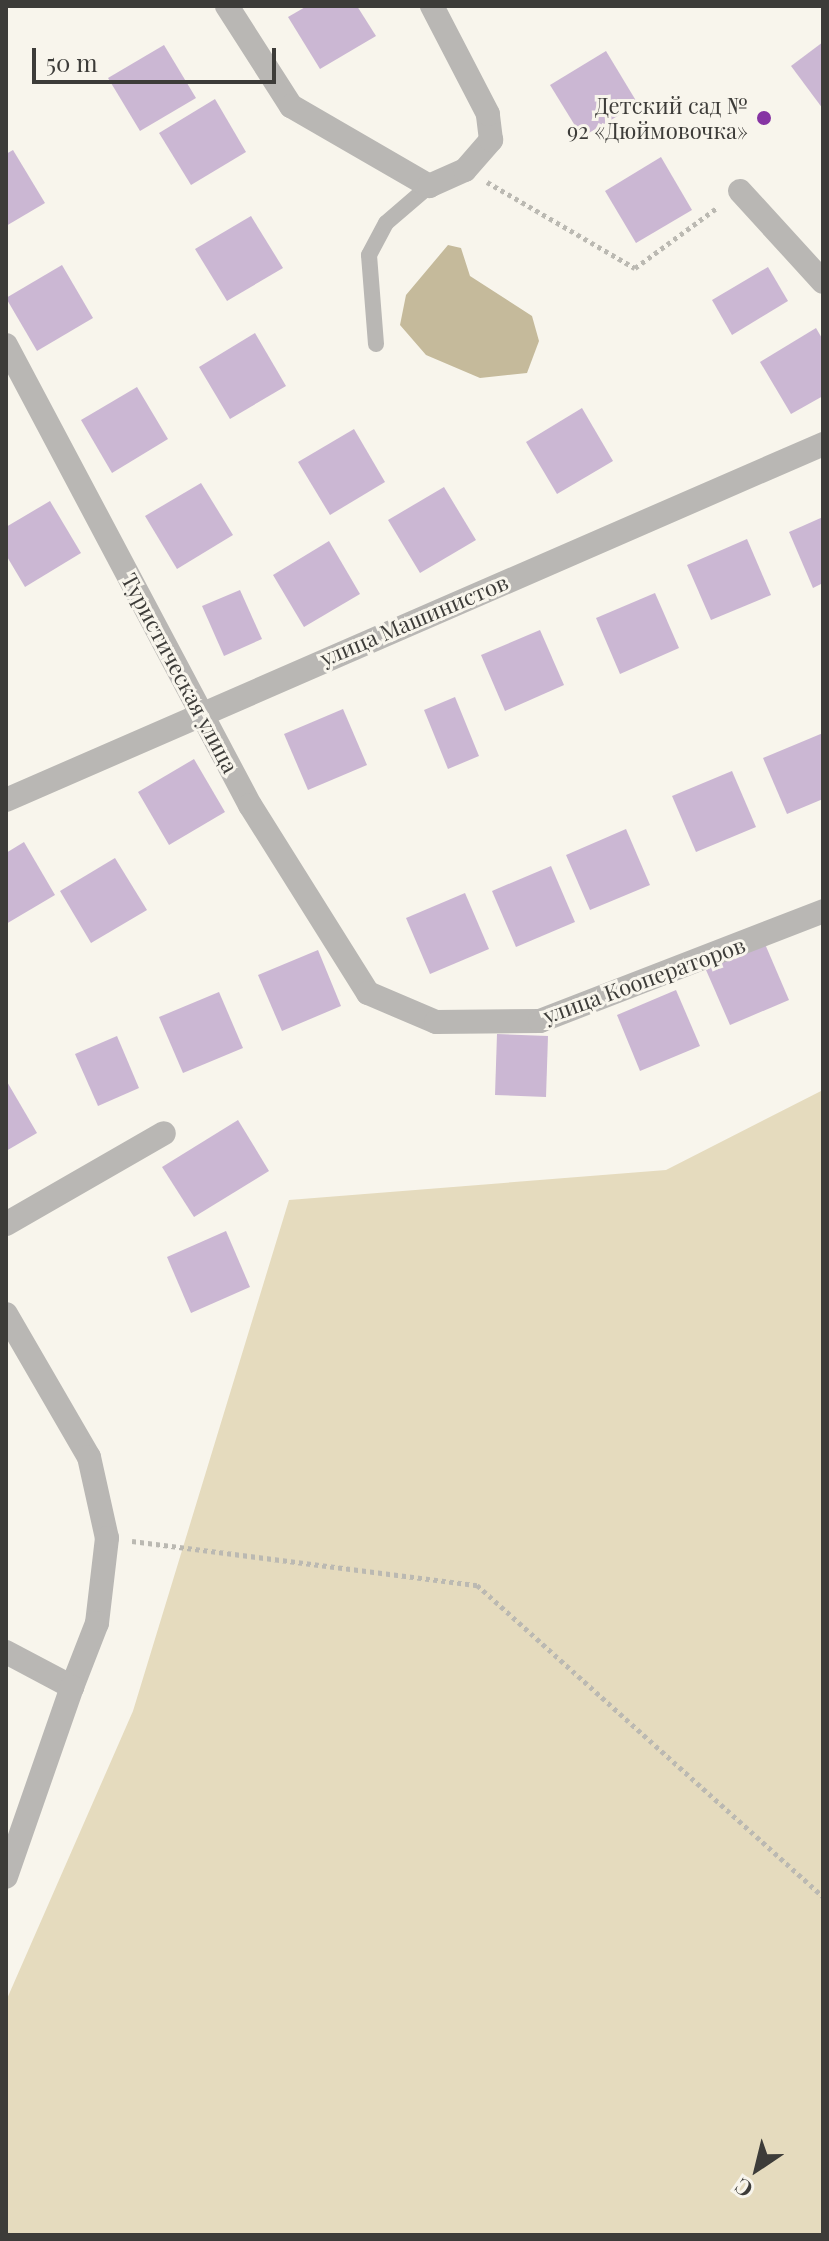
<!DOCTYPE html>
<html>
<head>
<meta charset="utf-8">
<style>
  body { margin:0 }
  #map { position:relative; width:829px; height:2241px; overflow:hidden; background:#f8f5ec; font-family:"Playfair Display",serif }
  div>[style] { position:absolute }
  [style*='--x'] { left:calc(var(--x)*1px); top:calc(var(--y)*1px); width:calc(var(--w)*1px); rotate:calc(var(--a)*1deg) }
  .green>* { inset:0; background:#e5dbbe }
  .water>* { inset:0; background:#c5ba9b }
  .building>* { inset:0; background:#cbb7d3 }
  .path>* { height:5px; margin-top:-2.5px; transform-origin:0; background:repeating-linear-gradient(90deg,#bbb9b2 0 4px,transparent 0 8px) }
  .lane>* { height:16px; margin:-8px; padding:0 8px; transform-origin:8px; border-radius:8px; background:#b9b7b4 }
  .street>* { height:24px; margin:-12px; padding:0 12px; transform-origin:12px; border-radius:12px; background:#b9b7b4 }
  .dots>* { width:22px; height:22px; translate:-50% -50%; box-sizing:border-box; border:4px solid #f8f5ec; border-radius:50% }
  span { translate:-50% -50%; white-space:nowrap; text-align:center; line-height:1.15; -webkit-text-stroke:6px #f8f5ec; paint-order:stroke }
  .poi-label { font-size:22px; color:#3d3c39 }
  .right { translate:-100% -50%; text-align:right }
  .street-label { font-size:22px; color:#3d3c39 }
  .frame { position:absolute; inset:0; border:8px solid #3d3c39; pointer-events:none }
  .north { position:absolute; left:717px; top:2129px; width:80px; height:80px; -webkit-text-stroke:6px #f8f5ec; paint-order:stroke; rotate:215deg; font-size:22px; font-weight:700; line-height:32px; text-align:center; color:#3d3c39 }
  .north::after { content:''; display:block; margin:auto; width:28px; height:36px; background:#3d3c39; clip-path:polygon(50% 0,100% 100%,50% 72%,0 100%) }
  .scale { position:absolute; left:32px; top:48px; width:244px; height:36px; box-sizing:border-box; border:4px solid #3d3c39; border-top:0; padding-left:10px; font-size:24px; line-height:28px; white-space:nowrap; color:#3d3c39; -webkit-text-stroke:6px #f8f5ec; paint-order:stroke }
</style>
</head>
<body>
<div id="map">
  <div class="green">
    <i style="clip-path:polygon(823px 1090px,823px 2235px,6px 2235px,6px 2001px,133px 1711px,289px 1200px,666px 1170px)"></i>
  </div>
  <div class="water">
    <i style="clip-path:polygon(448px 245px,461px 248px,470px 276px,532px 316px,539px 341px,527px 373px,480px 378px,426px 355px,400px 325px,406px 295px)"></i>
  </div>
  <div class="building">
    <i style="clip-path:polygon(307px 6px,357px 6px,376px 36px,320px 69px,288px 17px)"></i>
    <i style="clip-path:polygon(823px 42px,823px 109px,791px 66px)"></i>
    <i style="clip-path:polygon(164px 45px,196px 98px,140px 131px,108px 78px)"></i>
    <i style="clip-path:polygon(606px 51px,638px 104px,582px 137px,550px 85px)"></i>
    <i style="clip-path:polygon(215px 99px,246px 152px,191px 185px,159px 133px)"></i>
    <i style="clip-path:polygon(13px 150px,45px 203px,6px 226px,6px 154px)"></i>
    <i style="clip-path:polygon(661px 157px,692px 210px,636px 243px,605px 191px)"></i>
    <i style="clip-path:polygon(251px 216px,283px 268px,227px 301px,195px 249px)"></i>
    <i style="clip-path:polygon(62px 265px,93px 318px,37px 351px,6px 298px)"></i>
    <i style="clip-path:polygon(768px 267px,788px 301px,732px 335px,712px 300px)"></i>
    <i style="clip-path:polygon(816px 328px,823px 340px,823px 396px,791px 414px,760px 362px)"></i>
    <i style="clip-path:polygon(255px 333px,286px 386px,230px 419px,199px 367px)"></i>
    <i style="clip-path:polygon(137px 387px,168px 439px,112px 473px,81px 420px)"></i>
    <i style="clip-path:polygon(582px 408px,613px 461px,557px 494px,526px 442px)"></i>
    <i style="clip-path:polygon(354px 429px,385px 482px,330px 515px,298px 462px)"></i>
    <i style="clip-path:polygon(201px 483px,233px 535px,177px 569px,145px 516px)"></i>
    <i style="clip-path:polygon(444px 487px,476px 540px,420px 573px,388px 520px)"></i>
    <i style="clip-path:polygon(50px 501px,81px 553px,25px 587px,6px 555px,6px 527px)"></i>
    <i style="clip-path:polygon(823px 517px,823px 583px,813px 588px,789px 532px)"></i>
    <i style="clip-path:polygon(747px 539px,771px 595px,711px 620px,687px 565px)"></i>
    <i style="clip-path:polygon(329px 541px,360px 594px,304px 627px,273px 575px)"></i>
    <i style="clip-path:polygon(240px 590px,262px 639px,224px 656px,202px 606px)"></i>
    <i style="clip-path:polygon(655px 593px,679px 648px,620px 674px,596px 618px)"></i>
    <i style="clip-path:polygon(540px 630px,564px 685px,505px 711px,481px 655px)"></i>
    <i style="clip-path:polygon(455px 697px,479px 756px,448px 769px,424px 710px)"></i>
    <i style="clip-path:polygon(343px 709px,367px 765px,308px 790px,284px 734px)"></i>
    <i style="clip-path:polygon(823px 733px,823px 799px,787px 814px,763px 758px)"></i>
    <i style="clip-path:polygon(194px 759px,225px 812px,169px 845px,138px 792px)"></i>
    <i style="clip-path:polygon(732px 771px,756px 827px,696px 852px,672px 796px)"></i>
    <i style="clip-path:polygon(626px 829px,650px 885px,590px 910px,566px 855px)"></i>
    <i style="clip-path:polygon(24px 842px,55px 895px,6px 924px,6px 853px)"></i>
    <i style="clip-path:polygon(115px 858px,147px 910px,91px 943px,60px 891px)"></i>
    <i style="clip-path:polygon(551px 866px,575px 922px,516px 947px,492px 891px)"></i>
    <i style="clip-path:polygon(465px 893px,489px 949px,430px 974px,406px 918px)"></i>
    <i style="clip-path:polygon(765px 944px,789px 1000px,730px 1025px,706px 970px)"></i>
    <i style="clip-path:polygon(318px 950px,341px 1006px,282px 1031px,258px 975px)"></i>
    <i style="clip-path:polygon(676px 990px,700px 1046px,640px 1071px,617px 1015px)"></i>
    <i style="clip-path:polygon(219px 992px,243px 1048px,183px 1073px,159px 1017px)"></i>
    <i style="clip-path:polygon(497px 1034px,548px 1036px,546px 1097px,495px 1095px)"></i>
    <i style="clip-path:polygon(117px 1036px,139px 1088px,98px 1106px,75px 1054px)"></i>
    <i style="clip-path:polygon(6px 1080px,37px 1133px,6px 1151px)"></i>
    <i style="clip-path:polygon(238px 1120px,269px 1171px,194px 1217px,162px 1167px)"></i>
    <i style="clip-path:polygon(226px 1231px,250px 1287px,191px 1313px,167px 1257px)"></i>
  </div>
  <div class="path">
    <i style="--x:487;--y:182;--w:171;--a:30.2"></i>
    <i style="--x:635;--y:268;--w:103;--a:-36.3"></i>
    <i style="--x:132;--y:1541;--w:348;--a:7.3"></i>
    <i style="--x:477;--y:1585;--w:465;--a:42"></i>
  </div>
  <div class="lane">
    <i style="--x:376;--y:344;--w:89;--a:-94.5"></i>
    <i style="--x:369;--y:255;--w:36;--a:-62"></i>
    <i style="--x:386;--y:223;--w:57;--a:-40.7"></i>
  </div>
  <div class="street">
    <i style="--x:227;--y:6;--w:119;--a:57.4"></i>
    <i style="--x:291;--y:106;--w:160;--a:30.1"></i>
    <i style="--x:429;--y:186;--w:39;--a:-24"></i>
    <i style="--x:465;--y:170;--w:40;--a:-49"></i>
    <i style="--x:491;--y:140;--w:26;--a:-97"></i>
    <i style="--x:488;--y:114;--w:122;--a:-117.4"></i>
    <i style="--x:740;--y:191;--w:123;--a:47.6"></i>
    <i style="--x:6;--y:345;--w:521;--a:62.06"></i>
    <i style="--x:250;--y:805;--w:222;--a:57.9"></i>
    <i style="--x:368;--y:993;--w:74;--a:23.1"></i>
    <i style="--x:436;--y:1022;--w:104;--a:-0.6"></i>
    <i style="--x:540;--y:1021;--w:304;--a:-21.2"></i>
    <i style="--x:6;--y:800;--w:891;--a:-23.54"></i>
    <i style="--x:6;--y:1224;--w:182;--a:-29.9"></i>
    <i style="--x:6;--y:1314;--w:165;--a:59.9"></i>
    <i style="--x:89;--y:1457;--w:83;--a:77.5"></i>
    <i style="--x:107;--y:1538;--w:86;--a:96.7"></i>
    <i style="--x:97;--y:1623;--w:69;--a:111.3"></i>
    <i style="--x:6;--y:1652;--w:75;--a:27.9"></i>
    <i style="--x:72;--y:1687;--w:201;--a:109.2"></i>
  </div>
  <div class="dots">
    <i style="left:764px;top:118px;background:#8634a3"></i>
  </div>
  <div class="poi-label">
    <span class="right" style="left:748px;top:118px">Детский сад №<br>92 «Дюймовочка»</span>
  </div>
  <div class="street-label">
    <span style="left:414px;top:620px;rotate:-23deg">улица Машинистов</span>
    <span style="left:180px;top:673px;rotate:62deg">Туристическая улица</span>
    <span style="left:644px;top:980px;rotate:-20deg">улица Кооператоров</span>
  </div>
  <div class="frame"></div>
  <div class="north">С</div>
  <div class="scale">50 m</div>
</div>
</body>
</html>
